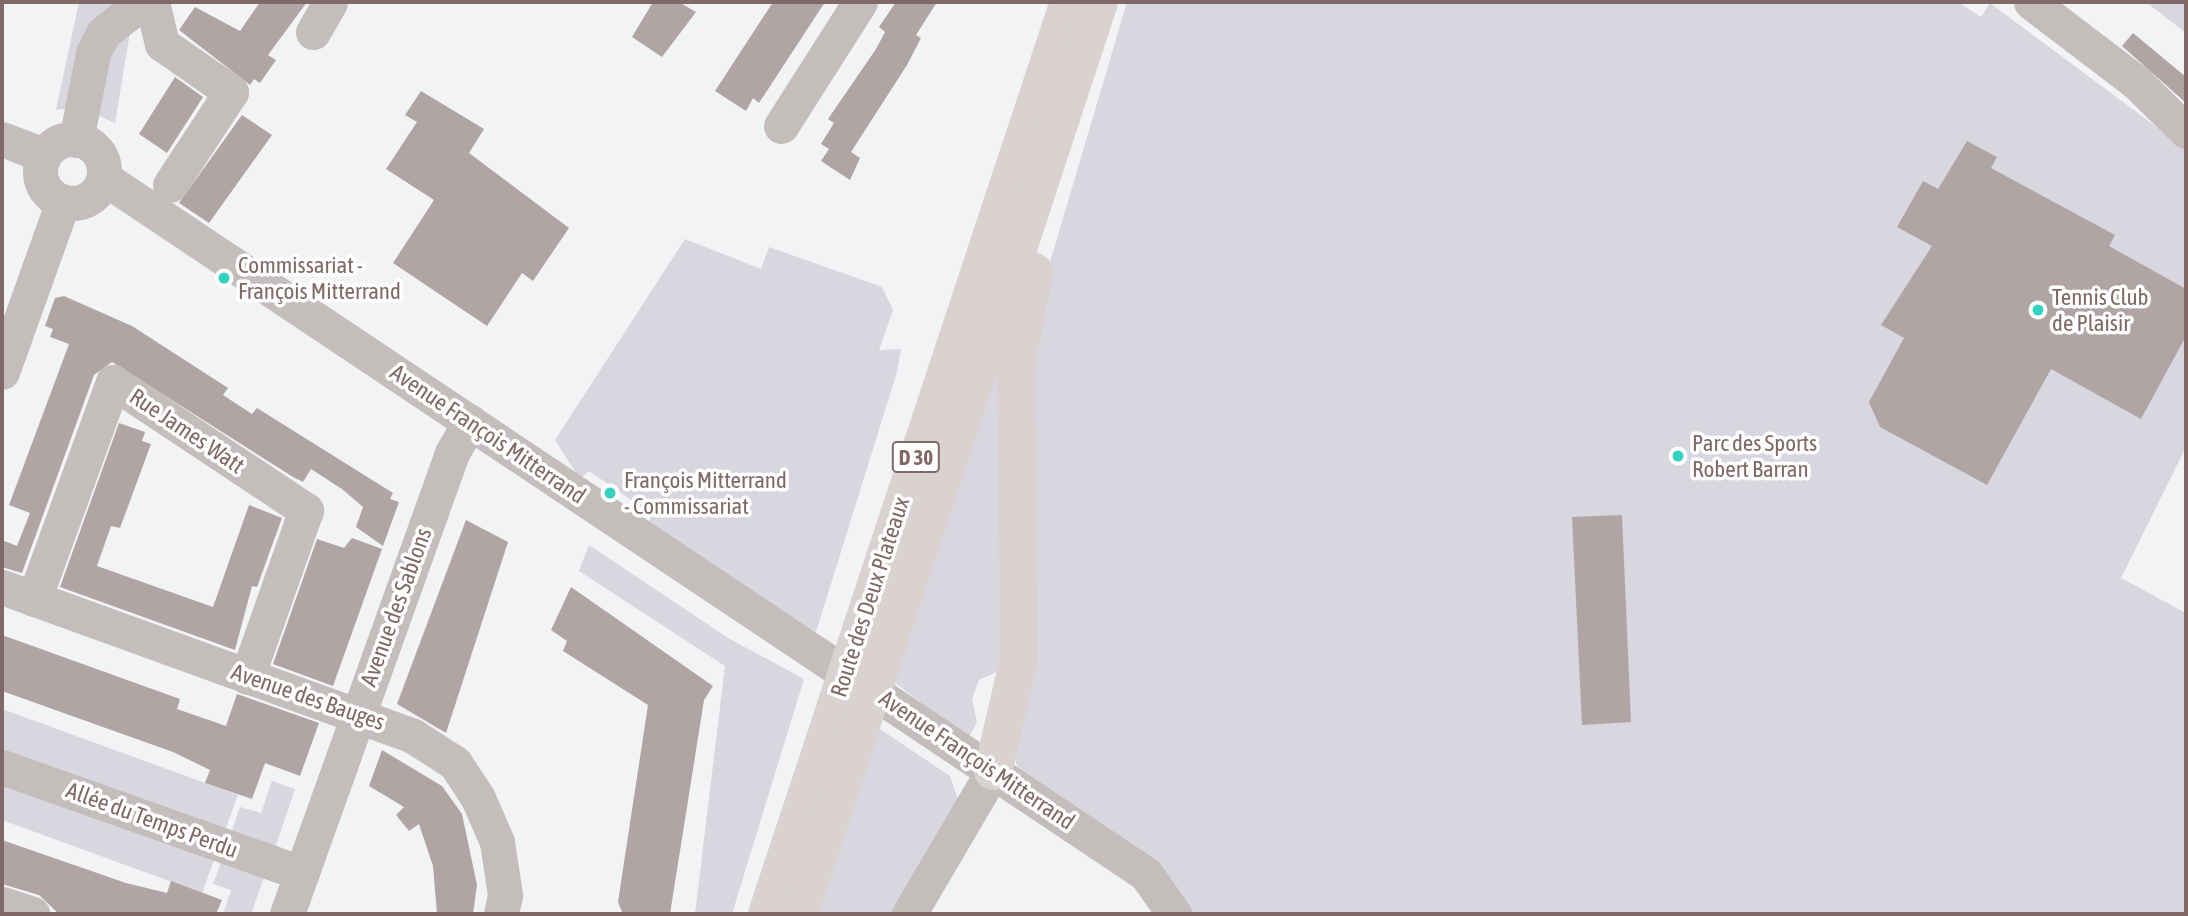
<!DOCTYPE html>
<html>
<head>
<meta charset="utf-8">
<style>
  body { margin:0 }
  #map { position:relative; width:2188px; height:916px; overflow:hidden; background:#f2f3f5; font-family:"Asap Condensed",sans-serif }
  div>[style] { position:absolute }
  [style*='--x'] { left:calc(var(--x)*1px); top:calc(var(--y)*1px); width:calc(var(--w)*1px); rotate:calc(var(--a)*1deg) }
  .green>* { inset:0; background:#d8d6de }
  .building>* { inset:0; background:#b0a4a4 }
  .minor>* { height:35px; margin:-17.5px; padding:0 17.5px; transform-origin:17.5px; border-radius:17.5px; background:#c3bdbc }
  .minor>.ring { margin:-17.5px; padding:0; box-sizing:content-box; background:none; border:35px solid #c3bdbc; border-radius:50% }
  .major>* { height:38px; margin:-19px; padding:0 19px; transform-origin:19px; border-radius:19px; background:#d9d2d1 }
  .dots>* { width:19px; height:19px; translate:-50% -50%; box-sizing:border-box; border:4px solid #fff; border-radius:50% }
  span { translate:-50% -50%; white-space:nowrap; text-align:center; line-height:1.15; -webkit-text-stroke:7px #fff; paint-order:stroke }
  .shield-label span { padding:2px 5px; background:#fff; border:2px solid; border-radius:5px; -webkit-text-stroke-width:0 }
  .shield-label { font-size:21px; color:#806966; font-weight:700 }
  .poi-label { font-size:23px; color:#806966 }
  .left { translate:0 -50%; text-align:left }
  .street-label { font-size:23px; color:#806966 }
  .frame { position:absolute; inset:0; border:4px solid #806966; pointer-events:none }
</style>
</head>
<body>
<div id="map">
  <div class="green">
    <i style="clip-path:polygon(79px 2px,135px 2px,115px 123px,80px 107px,56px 110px)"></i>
    <i style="clip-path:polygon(1127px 2px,1958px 2px,1981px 17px,1990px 3px,2186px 149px,2186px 447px,2121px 578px,2186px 613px,2186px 914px,1184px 914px,1031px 782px,1016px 764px,1012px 739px,1035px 313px)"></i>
    <i style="clip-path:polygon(2146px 2px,2186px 2px,2186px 33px)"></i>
    <i style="clip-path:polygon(685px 239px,761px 269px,769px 247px,882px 287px,893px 310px,879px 350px,901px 349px,897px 372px,816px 632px,647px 524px,653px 515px,589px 471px,580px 479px,555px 440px)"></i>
    <i style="clip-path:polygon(1003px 343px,1009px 666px,979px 680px,972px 699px,977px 722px,968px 739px,889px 678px)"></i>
    <i style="clip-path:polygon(589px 545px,728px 638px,804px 679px,732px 914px,695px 914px,725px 666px,579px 571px)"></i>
    <i style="clip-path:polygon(2px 709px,238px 795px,202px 893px,2px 820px)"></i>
    <i style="clip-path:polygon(874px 725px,950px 776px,958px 799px,901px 914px,812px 914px)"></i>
    <i style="clip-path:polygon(272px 781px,295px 789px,274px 851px,230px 836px,240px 807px,261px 813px)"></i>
    <i style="clip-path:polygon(223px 857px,266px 872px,251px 914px,223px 914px,231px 890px,213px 884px)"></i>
  </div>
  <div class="building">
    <i style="clip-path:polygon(260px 2px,307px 2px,268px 55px,276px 60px,260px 83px,254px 79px,250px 85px,179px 30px,195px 7px,240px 31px)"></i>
    <i style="clip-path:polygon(653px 2px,679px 2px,696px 12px,662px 57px,632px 37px)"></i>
    <i style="clip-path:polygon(773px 2px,825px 2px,759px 103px,753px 98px,746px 111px,715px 91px)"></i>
    <i style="clip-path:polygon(896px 2px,937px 2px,916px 35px,921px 38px,907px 65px,851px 152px,860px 158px,850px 180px,821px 161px,829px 149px,821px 144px,834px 123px,828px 119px,876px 49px,885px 32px,879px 27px)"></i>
    <i style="clip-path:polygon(2133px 33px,2186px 77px,2186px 103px,2122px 46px)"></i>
    <i style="clip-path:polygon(175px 77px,203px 97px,167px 153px,139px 134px)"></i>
    <i style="clip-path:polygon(421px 91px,484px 129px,469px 153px,569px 228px,533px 281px,522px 273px,487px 326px,393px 263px,434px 200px,386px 169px,417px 122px,405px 115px)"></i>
    <i style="clip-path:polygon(242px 115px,272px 135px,209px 223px,179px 203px)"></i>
    <i style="clip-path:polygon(1967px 141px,1997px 157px,1991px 168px,2115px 235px,2109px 246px,2186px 289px,2186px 336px,2141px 419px,2051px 369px,1987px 485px,1880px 427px,1869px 402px,1904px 338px,1881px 325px,1932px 246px,1897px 227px,1923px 181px,1938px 189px)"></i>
    <i style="clip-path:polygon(64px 296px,132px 326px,228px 388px,223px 395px,252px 414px,257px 408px,393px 493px,390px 499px,399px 502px,383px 546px,356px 527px,363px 507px,342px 489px,311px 469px,303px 482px,293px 477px,112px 362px,94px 375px,22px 573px,2px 567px,2px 540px,17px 546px,30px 513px,9px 505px,69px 344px,50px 337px,53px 329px,45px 326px,55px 298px)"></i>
    <i style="clip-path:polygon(119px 423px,145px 432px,142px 441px,151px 444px,120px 528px,111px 526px,97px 566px,213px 607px,249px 505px,282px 518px,257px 587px,252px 586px,235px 650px,60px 587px)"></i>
    <i style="clip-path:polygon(1622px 515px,1631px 722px,1582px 725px,1572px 517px)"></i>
    <i style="clip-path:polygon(466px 520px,508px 542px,446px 733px,397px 704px)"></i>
    <i style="clip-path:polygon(352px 538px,382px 549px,333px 686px,273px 664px,317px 539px,344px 548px)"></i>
    <i style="clip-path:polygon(571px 587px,713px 686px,704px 700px,670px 914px,622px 912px,618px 902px,648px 705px,563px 651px,567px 641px,551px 630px)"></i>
    <i style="clip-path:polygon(2px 635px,180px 699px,177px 709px,226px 726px,237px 694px,319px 723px,300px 776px,265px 763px,252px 799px,205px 783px,210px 770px,173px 752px,2px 691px)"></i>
    <i style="clip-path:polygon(382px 750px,442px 786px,462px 814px,477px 885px,473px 914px,437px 914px,433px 866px,419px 824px,409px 831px,396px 815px,404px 807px,369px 786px)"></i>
    <i style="clip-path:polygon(2px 840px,126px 883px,167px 893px,171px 881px,222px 900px,216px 914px,59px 914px,39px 895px,2px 884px)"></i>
  </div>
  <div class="minor">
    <i style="--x:152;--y:2;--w:43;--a:76.6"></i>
    <i style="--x:162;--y:44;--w:84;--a:34.8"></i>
    <i style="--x:231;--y:92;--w:111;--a:123.3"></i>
    <i style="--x:2031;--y:2;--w:132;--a:37.3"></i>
    <i style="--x:2136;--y:82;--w:70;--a:44.4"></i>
    <i style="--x:313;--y:32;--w:34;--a:-60"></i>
    <i style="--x:781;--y:126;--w:147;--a:-57.5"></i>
    <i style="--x:2;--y:139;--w:45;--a:20.9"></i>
    <i class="ring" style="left:40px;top:139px;width:29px;height:29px"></i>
    <i style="--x:76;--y:140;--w:89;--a:-78.9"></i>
    <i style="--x:93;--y:53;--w:22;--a:-63"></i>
    <i style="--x:103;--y:33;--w:37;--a:-38"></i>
    <i style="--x:132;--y:10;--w:18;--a:-6"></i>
    <i style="--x:104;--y:178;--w:1253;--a:33.74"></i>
    <i style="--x:1146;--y:874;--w:49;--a:55"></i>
    <i style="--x:2;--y:372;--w:181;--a:-70.3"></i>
    <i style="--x:2;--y:587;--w:437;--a:19.9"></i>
    <i style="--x:413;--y:736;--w:50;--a:32.7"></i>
    <i style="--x:455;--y:763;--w:42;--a:56.7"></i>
    <i style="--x:478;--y:798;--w:48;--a:66.6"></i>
    <i style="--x:497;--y:842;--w:54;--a:81.4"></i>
    <i style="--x:505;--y:895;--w:19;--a:102"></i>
    <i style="--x:34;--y:599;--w:231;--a:-70"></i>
    <i style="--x:113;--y:382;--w:232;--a:33.6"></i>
    <i style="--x:306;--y:510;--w:177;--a:109.5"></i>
    <i style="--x:2;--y:767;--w:318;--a:19.5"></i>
    <i style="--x:2;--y:904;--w:32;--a:18"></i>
    <i style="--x:287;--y:914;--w:490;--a:-70.3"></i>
    <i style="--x:452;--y:453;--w:36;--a:-60"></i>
    <i style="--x:909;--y:914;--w:166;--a:-59.6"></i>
  </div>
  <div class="major">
    <i style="--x:993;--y:771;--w:116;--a:-77"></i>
    <i style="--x:1019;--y:658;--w:293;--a:-90.6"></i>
    <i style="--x:1016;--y:365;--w:95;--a:-79"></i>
    <i style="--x:767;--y:914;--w:961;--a:-71.68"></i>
    <i style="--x:799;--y:914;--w:960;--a:-71.79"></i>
  </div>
  <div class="dots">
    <i style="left:224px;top:278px;background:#33d3c1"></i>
    <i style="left:2038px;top:310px;background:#33d3c1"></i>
    <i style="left:1678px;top:456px;background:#33d3c1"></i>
    <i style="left:610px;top:493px;background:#33d3c1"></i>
  </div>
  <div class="shield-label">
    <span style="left:916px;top:457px">D 30</span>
  </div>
  <div class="poi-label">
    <span class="left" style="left:238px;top:278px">Commissariat -<br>François Mitterrand</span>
    <span class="left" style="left:2052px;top:310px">Tennis Club<br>de Plaisir</span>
    <span class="left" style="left:1692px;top:456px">Parc des Sports<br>Robert Barran</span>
    <span class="left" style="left:624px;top:493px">François Mitterrand<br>- Commissariat</span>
  </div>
  <div class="street-label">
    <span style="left:187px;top:431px;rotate:34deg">Rue James Watt</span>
    <span style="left:488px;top:434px;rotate:34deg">Avenue François Mitterrand</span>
    <span style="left:870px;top:597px;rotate:-72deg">Route des Deux Plateaux</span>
    <span style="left:396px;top:607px;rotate:-70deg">Avenue des Sablons</span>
    <span style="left:308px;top:697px;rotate:19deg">Avenue des Bauges</span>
    <span style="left:977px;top:760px;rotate:34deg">Avenue François Mitterrand</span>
    <span style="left:152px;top:820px;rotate:20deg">Allée du Temps Perdu</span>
  </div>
  <div class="frame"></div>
</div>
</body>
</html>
